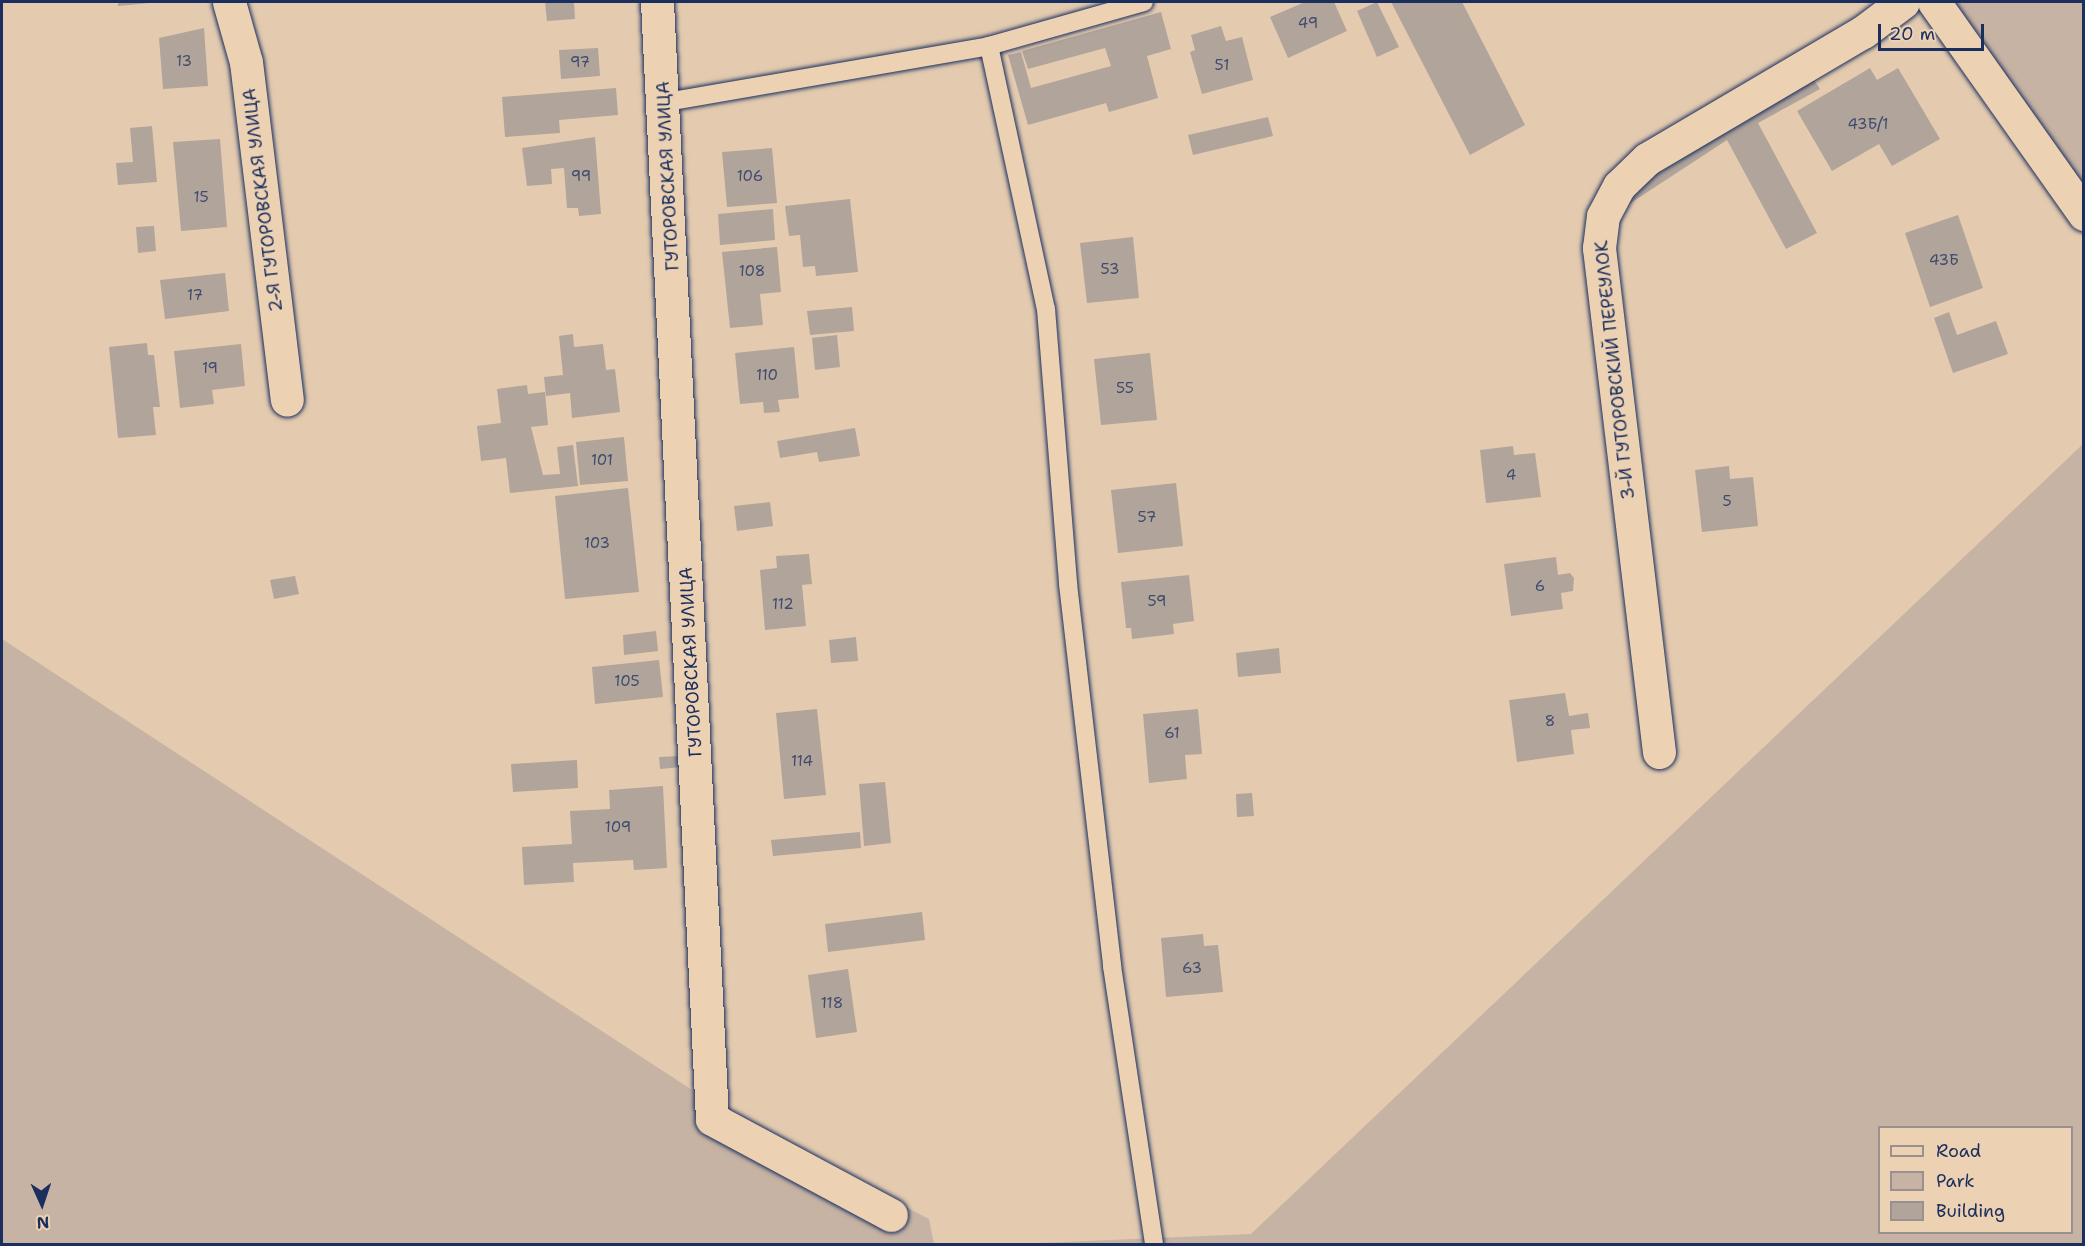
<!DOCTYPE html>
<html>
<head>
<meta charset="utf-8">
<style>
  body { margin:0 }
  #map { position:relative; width:2085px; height:1246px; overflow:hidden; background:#e4cbb0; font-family:"Shantell Sans",sans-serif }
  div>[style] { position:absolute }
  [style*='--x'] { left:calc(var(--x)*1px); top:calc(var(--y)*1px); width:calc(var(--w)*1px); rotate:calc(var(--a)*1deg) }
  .green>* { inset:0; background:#c6b3a4 }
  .building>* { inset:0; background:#b1a49b }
  .roads { filter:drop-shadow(0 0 2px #1b2f5e) drop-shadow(0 0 2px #1b2f5e) }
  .lane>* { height:18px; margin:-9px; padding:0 9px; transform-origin:9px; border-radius:9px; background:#ecd1b3 }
  .street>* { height:33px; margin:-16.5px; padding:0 16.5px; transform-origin:16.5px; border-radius:16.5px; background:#ecd1b3 }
  .secondary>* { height:33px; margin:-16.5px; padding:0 16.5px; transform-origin:16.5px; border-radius:16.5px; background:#ecd1b3 }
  span { translate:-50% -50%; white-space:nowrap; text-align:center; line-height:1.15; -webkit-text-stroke:4.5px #ecd1b3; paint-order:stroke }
  .number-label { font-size:15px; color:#404c6d }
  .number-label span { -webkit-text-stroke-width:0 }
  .street-label { font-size:18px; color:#1b2f5e }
  .frame { position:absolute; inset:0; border:3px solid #1b2f5e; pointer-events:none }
  .legend { position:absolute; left:1878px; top:1126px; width:195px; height:108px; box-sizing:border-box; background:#ecd1b3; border:2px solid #989091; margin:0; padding:8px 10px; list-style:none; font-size:18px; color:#1b2f5e }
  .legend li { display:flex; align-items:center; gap:12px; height:30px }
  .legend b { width:30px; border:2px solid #989091 }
  .north { position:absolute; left:12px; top:1174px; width:60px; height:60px; -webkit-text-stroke:4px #ecd1b3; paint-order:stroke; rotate:177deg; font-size:16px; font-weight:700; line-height:24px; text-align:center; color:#1b2f5e }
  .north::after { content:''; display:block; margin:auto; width:21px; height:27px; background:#1b2f5e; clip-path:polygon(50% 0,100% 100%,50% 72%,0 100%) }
  .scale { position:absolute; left:1878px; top:24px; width:106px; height:27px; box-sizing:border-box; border:3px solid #1b2f5e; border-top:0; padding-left:8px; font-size:18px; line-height:21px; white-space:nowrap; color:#1b2f5e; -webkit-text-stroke:4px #ecd1b3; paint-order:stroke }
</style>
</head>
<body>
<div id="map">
  <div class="green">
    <i style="clip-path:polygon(1920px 2px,2083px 2px,2083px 215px)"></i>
    <i style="clip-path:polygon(evenodd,2083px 444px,2083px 1244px,1015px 1244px,1251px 1234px,2083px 444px,1880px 1128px,2072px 1128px,2072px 1232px,1880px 1232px,1880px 1128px)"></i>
    <i style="clip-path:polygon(2px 639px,735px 1118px,929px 1219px,934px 1244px,2px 1244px)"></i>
  </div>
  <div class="building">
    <i style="clip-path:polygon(118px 2px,150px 2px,150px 3px,118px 6px)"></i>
    <i style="clip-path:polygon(545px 2px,574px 2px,575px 19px,547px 21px)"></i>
    <i style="clip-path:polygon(1305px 2px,1334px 2px,1347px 31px,1288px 58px,1270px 17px)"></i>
    <i style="clip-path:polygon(1377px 2px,1399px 47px,1377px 57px,1357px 11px)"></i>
    <i style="clip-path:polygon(1391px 2px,1462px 2px,1525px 125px,1470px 155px)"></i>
    <i style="clip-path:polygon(1161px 12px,1171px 49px,1147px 56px,1158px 98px,1109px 112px,1106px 103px,1028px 125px,1008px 55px,1021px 52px,1031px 88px,1111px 66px,1105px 48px,1028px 69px,1022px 51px)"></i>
    <i style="clip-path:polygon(1221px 26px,1226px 41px,1242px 37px,1253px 80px,1202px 94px,1190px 52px,1195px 50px,1191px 35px)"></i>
    <i style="clip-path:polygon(204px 28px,208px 86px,163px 89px,159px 38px)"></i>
    <i style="clip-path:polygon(598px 48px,600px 76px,561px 79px,559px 50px)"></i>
    <i style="clip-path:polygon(1870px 68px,1877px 80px,1898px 68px,1940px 139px,1892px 166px,1879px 144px,1832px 171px,1797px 111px)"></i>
    <i style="clip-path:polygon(1814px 80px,1820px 89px,1758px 123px,1817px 233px,1786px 249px,1727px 140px,1623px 208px,1618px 198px,1712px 135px)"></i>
    <i style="clip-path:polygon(616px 88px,618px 115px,559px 120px,560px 133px,505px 137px,502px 97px)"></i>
    <i style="clip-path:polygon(1268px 117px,1273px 136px,1193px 155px,1188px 135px)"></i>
    <i style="clip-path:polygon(152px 126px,157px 182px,118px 185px,116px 163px,133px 162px,130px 128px)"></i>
    <i style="clip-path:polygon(595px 137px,601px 214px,579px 216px,578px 208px,567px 208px,564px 168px,551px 169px,552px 184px,527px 186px,522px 148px)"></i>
    <i style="clip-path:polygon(220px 139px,227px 227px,181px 231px,173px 142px)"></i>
    <i style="clip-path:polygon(772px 148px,777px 203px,727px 207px,722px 152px)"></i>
    <i style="clip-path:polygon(850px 199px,858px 272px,816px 276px,815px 266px,803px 267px,800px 235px,789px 236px,785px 206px)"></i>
    <i style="clip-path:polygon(773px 209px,775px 240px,720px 245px,718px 214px)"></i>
    <i style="clip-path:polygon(1958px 215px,1983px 288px,1930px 307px,1905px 233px)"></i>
    <i style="clip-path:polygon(154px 226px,156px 251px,138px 253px,136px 227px)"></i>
    <i style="clip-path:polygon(1133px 237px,1139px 298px,1087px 303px,1080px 243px)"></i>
    <i style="clip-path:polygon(777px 247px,781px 292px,760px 294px,763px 325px,730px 328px,722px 252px)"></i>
    <i style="clip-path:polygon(225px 273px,229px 311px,165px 319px,160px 280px)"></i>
    <i style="clip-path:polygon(852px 307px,854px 331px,810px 335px,807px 311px)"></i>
    <i style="clip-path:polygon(1949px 312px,1957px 335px,1996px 321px,2008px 354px,1953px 373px,1934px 318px)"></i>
    <i style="clip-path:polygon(573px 334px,574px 347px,603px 344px,606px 370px,615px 369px,620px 412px,572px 418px,570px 393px,546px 396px,544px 377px,563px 375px,559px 336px)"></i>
    <i style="clip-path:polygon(837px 335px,840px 367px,815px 370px,812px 338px)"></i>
    <i style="clip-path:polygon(147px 343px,148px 355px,154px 355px,160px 407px,153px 407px,156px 435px,118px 438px,109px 347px)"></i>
    <i style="clip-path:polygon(241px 344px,245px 386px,212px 390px,214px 404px,180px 408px,174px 351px)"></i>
    <i style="clip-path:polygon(794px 347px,799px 398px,778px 400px,780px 412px,764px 413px,763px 402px,740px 404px,735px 353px)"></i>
    <i style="clip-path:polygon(1150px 353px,1157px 420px,1101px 425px,1094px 359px)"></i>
    <i style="clip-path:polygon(527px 385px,528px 394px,545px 392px,548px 425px,531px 427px,543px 475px,560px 474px,557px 447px,573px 445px,578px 486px,510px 493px,506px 458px,481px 461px,477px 426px,501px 423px,497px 389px)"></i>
    <i style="clip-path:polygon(855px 428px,860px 456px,819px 462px,817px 452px,780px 458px,777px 441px)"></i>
    <i style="clip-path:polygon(624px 437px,628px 481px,580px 485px,576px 442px)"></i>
    <i style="clip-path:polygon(1513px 446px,1514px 455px,1535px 453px,1541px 497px,1486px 503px,1480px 450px)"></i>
    <i style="clip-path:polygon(1729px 466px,1730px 479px,1753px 477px,1758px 526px,1702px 532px,1695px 470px)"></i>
    <i style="clip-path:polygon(1176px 483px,1183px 546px,1118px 553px,1111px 490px)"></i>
    <i style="clip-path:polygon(628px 488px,639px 592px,565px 599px,555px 496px)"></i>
    <i style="clip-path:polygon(770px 502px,773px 526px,737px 531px,734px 506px)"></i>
    <i style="clip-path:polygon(809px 554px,812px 584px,802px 585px,806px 626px,765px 630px,760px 570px,777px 568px,776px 556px)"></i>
    <i style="clip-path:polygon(1556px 557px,1558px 575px,1570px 573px,1574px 578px,1573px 591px,1561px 593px,1563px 609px,1511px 616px,1504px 564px)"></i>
    <i style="clip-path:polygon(1189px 575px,1194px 621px,1173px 624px,1174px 634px,1132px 639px,1131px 628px,1126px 628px,1121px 582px)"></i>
    <i style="clip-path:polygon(295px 576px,299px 594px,274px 599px,270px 580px)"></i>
    <i style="clip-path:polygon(656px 631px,658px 651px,624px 655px,623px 635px)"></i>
    <i style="clip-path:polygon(856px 637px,858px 661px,831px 663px,829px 640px)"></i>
    <i style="clip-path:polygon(1279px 648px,1281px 673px,1238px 677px,1236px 653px)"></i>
    <i style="clip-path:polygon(659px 660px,663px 697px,595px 704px,592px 667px)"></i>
    <i style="clip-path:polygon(1565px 693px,1569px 716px,1588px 713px,1590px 728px,1571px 730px,1574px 754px,1517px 762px,1509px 700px)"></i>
    <i style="clip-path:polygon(817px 709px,826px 795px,784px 799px,776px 713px)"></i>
    <i style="clip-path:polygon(1198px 709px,1202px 754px,1185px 755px,1187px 779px,1149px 783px,1143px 714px)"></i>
    <i style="clip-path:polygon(681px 756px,682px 767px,660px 769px,659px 757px)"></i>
    <i style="clip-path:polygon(577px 760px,578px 788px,513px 792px,511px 764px)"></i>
    <i style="clip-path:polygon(885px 782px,891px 843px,864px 846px,859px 784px)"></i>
    <i style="clip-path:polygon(663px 786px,667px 868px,634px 870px,633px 860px,573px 863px,574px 882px,524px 885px,522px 847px,572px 844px,570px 811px,610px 809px,609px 790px)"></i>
    <i style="clip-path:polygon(1252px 793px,1254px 816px,1237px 817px,1236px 794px)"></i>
    <i style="clip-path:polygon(860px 832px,861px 848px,773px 856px,771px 840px)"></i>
    <i style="clip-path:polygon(922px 912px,925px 940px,828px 952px,825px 924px)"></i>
    <i style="clip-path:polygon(1203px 934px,1204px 946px,1218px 945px,1223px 992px,1166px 997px,1161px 938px)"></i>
    <i style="clip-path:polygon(848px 969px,857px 1032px,816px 1038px,808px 975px)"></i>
  </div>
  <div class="roads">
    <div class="lane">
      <i style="--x:989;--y:46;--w:269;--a:77.8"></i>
      <i style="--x:1046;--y:309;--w:276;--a:85.4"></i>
      <i style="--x:1068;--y:584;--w:385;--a:83.4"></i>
      <i style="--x:1112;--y:966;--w:281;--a:81.4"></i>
      <i style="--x:666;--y:102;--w:328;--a:-9.8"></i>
      <i style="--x:989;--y:46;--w:161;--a:-15.8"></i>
    </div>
    <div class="street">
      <i style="--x:229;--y:2;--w:62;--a:74.2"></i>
      <i style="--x:246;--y:62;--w:340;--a:83.1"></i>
      <i style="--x:657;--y:2;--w:1118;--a:87.18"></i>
      <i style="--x:712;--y:1119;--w:203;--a:28.2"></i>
      <i style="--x:1659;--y:752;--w:508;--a:-96.79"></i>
      <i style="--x:1599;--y:248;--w:32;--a:-83"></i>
      <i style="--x:1603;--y:216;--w:34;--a:-62"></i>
      <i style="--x:1619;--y:186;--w:39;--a:-44"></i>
      <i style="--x:1647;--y:159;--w:251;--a:-30.5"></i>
      <i style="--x:1863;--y:32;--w:50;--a:-36.9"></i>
    </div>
    <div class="secondary">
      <i style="--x:1934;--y:2;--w:260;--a:54.7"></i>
    </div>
  </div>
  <div class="number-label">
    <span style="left:1308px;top:24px">49</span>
    <span style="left:184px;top:62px">13</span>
    <span style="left:580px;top:63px">97</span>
    <span style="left:1222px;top:66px">51</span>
    <span style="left:1868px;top:125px">43Б/1</span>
    <span style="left:581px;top:177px">99</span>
    <span style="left:750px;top:177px">106</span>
    <span style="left:201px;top:198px">15</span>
    <span style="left:1944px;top:261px">43Б</span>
    <span style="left:1110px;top:270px">53</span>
    <span style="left:752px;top:272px">108</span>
    <span style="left:195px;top:296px">17</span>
    <span style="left:210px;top:369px">19</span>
    <span style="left:767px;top:376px">110</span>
    <span style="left:1125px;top:389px">55</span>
    <span style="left:602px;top:461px">101</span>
    <span style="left:1511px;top:476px">4</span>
    <span style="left:1727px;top:502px">5</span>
    <span style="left:1147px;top:518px">57</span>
    <span style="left:597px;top:544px">103</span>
    <span style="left:1540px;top:587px">6</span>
    <span style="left:1157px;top:602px">59</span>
    <span style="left:783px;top:605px">112</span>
    <span style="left:627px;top:682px">105</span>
    <span style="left:1550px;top:722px">8</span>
    <span style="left:1172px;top:734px">61</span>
    <span style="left:802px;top:762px">114</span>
    <span style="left:618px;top:828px">109</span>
    <span style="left:1192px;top:969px">63</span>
    <span style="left:832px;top:1004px">118</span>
  </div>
  <div class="street-label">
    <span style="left:668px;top:176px;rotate:-93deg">ГУТОРОВСКАЯ УЛИЦА</span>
    <span style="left:263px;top:200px;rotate:-97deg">2-Я ГУТОРОВСКАЯ УЛИЦА</span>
    <span style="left:1615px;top:370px;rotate:-96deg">3-Й ГУТОРОВСКИЙ ПЕРЕУЛОК</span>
    <span style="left:691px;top:662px;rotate:-93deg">ГУТОРОВСКАЯ УЛИЦА</span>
  </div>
  <div class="frame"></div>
  <ul class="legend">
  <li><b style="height:8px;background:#ecd1b3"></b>Road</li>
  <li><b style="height:16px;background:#c6b3a4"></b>Park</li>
  <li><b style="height:16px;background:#b1a49b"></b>Building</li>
  </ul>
  <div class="north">N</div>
  <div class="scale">20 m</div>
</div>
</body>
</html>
